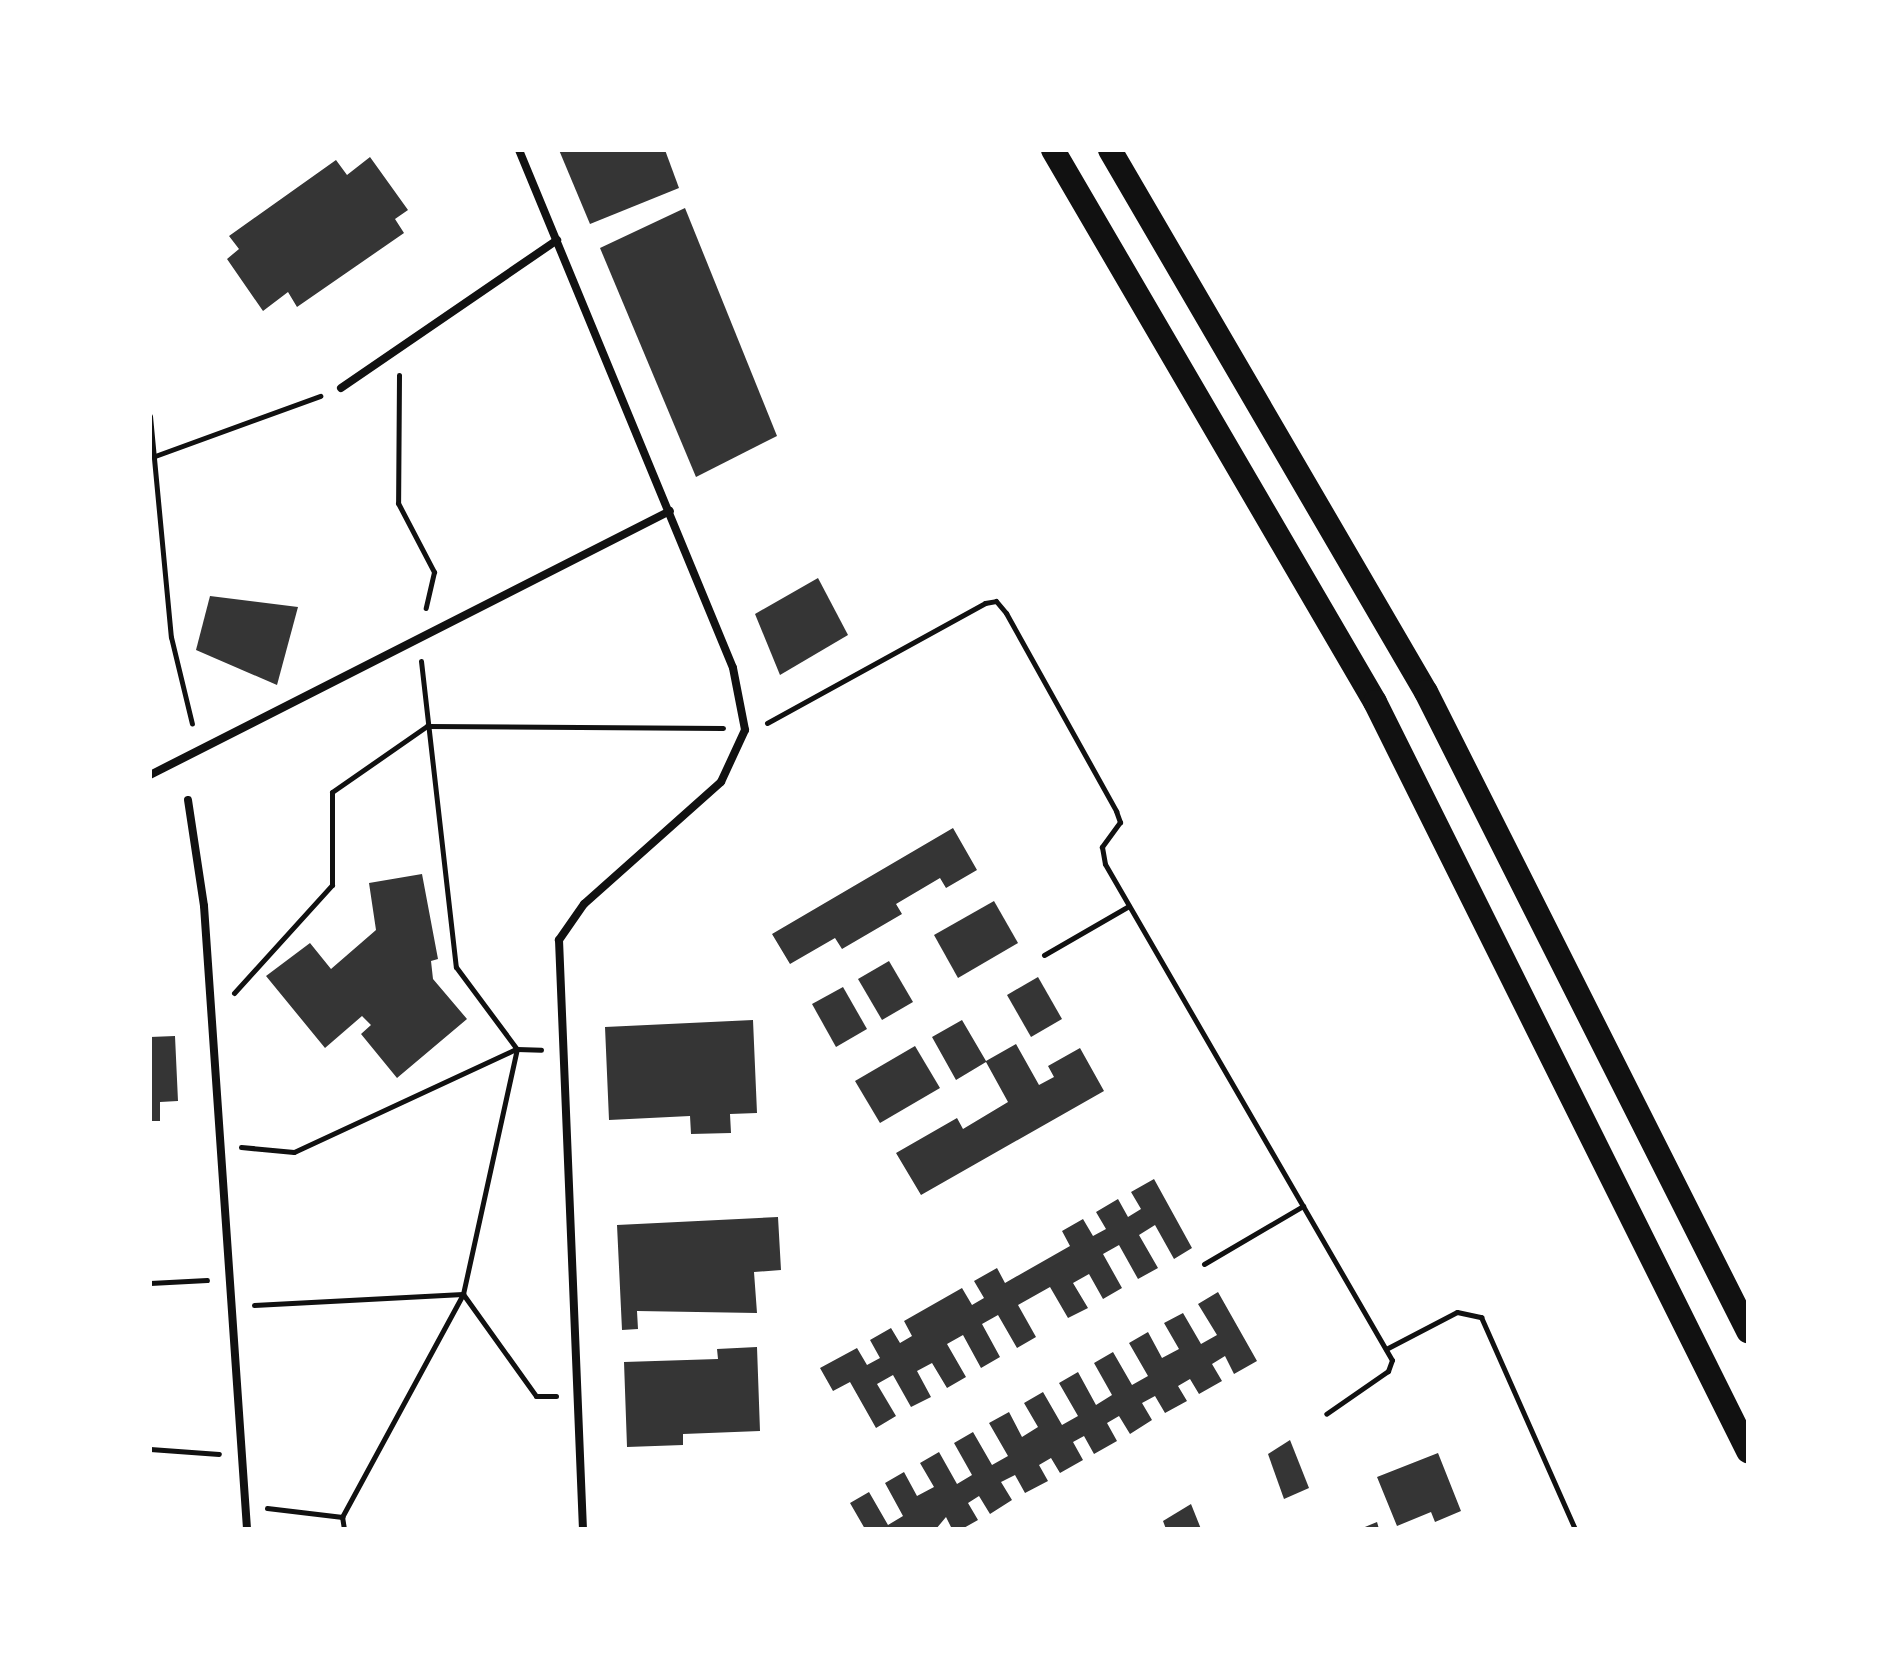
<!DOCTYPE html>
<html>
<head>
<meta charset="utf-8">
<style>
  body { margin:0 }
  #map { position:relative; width:1898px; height:1679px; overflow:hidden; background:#fff; font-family:"Fira Sans Condensed",sans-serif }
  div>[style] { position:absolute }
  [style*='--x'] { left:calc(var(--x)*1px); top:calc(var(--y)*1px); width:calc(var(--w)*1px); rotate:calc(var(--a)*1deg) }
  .building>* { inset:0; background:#353535 }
  .path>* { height:5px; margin:-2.5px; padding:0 2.5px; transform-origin:2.5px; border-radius:2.5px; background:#111 }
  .minor>* { height:8px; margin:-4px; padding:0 4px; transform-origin:4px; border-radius:4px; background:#111 }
  .motorway>* { height:24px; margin:-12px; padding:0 12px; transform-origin:12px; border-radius:12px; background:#111 }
  span { translate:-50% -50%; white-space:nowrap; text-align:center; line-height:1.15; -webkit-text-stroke:8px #fff; paint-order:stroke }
  .frame { position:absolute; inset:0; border:152px solid #fff; pointer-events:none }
</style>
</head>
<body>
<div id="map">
  <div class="building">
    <i style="clip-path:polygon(559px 150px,665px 150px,679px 188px,590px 224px)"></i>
    <i style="clip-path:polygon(370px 157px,408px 210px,395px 219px,404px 233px,297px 307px,288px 292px,263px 311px,227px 259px,239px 249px,229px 236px,336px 160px,347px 175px)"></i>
    <i style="clip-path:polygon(685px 208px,777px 436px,696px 477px,600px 248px)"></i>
    <i style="clip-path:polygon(818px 578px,848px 635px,780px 675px,755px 614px)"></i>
    <i style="clip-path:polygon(210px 596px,298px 607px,277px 685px,196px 650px)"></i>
    <i style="clip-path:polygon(953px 828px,977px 870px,946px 888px,940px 878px,896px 904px,902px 914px,842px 949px,835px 938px,790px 964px,772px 934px)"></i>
    <i style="clip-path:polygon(422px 874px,438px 959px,431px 961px,433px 979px,467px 1019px,397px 1078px,361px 1034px,371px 1025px,362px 1016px,325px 1048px,266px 976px,310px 943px,331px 969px,376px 930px,369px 883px)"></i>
    <i style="clip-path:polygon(994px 901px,1018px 943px,958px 978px,934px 935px)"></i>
    <i style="clip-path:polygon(889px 961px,913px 1002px,882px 1020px,858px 979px)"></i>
    <i style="clip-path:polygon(1038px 977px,1062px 1019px,1031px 1037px,1007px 995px)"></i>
    <i style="clip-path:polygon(843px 987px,867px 1029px,836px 1047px,812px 1004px)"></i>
    <i style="clip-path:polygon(753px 1020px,757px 1113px,730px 1114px,731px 1133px,691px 1134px,690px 1116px,609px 1120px,605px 1027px)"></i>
    <i style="clip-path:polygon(962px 1020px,986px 1061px,1016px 1044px,1039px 1085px,1054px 1077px,1048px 1066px,1080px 1048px,1104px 1091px,921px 1195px,896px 1153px,957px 1118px,963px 1129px,1008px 1102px,986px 1062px,956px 1080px,932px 1037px)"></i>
    <i style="clip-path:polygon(175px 1036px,178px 1101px,160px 1102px,160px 1121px,150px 1121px,150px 1037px)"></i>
    <i style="clip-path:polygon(915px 1046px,940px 1088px,880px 1123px,855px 1081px)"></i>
    <i style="clip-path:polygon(1154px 1179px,1192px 1248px,1174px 1259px,1155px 1225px,1139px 1235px,1158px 1268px,1138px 1279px,1119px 1245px,1103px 1254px,1122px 1288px,1103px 1299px,1089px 1274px,1073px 1283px,1088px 1308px,1068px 1318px,1050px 1287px,1018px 1305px,1036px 1337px,1017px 1348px,998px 1315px,982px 1324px,1000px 1357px,981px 1368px,963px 1335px,947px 1344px,966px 1377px,947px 1388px,932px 1363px,917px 1371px,931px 1397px,911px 1407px,893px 1375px,877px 1384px,896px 1416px,876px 1428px,850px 1382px,833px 1391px,820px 1368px,857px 1348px,867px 1365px,880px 1358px,870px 1340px,891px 1328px,900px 1343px,912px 1336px,904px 1321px,962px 1288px,972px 1305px,984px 1298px,974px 1281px,997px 1268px,1005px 1283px,1070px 1246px,1062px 1231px,1083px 1219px,1093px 1236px,1106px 1229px,1096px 1212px,1118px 1199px,1128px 1217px,1141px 1209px,1131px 1192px)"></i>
    <i style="clip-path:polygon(778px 1217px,781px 1270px,754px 1272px,757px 1313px,637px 1311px,638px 1329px,622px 1330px,617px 1225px)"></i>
    <i style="clip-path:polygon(1218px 1292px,1257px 1361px,1234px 1374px,1225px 1356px,1212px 1364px,1222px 1381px,1199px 1394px,1190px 1379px,1178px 1386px,1187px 1401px,1165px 1413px,1155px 1396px,1142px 1403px,1152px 1420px,1130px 1434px,1119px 1416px,1107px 1423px,1117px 1441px,1094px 1454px,1084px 1436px,1073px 1442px,1083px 1460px,1060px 1473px,1051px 1458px,1039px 1465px,1048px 1481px,1025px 1493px,1015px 1475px,1001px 1482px,1012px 1500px,990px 1514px,979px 1496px,968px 1503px,978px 1520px,962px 1529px,952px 1529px,946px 1517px,936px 1529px,865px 1529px,850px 1503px,869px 1492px,888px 1525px,903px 1516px,885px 1483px,904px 1472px,917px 1496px,934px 1487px,920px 1463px,939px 1452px,957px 1484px,972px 1475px,954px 1443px,973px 1432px,992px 1465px,1008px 1456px,989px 1423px,1009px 1412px,1022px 1437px,1038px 1427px,1024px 1403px,1043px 1392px,1062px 1425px,1078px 1416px,1059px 1383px,1078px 1372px,1096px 1405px,1112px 1395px,1094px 1363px,1113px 1352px,1132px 1385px,1148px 1376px,1129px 1343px,1148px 1332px,1162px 1358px,1179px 1349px,1164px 1323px,1183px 1313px,1201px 1344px,1217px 1335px,1198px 1304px)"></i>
    <i style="clip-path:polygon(757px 1347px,760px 1431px,683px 1434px,683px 1445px,627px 1447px,624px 1362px,718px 1359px,717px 1349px)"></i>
    <i style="clip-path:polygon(1290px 1440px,1309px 1488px,1284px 1499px,1268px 1454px)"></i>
    <i style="clip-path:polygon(1438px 1453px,1461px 1511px,1435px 1522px,1431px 1512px,1397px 1526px,1377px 1477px)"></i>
    <i style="clip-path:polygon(1191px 1504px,1201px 1529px,1166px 1529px,1163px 1521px)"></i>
    <i style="clip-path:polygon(1377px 1522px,1379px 1529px,1360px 1529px)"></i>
  </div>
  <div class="path">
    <i style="--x:399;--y:375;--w:128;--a:90.4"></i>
    <i style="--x:398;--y:503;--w:78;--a:62.4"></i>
    <i style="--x:434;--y:572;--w:37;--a:103"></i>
    <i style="--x:150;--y:416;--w:222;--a:84.6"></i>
    <i style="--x:171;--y:637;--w:89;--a:76.4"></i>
    <i style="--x:155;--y:456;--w:176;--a:-20"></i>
    <i style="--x:421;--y:661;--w:308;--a:83.5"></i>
    <i style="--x:456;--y:967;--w:102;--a:53.4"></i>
    <i style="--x:517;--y:1049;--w:24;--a:2"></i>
    <i style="--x:767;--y:723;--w:249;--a:-28.8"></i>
    <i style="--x:985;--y:603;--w:11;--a:-10"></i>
    <i style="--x:996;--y:601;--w:16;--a:50"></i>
    <i style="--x:1006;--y:613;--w:227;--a:60.9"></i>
    <i style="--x:1116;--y:811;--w:12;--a:70"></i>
    <i style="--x:1120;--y:822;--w:31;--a:126"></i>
    <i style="--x:1102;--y:847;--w:17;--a:80"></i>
    <i style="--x:1105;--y:864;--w:573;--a:59.95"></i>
    <i style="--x:1392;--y:1360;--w:12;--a:110"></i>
    <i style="--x:1388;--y:1371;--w:75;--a:145.3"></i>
    <i style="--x:1044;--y:955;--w:98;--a:-30"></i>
    <i style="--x:234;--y:993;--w:146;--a:-47.8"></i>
    <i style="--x:332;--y:885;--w:93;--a:-90"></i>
    <i style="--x:332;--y:792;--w:116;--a:-34.8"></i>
    <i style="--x:427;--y:726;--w:296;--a:0.4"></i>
    <i style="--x:241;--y:1147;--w:53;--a:5.4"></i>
    <i style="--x:294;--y:1152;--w:245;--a:-24.9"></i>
    <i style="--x:1204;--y:1264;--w:115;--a:-30.4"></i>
    <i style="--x:150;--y:1283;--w:57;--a:-3"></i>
    <i style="--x:254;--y:1305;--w:209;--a:-3"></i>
    <i style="--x:463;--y:1294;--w:125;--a:54.4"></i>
    <i style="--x:536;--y:1396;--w:20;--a:0"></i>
    <i style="--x:1386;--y:1349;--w:80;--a:-27.5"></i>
    <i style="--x:1457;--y:1312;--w:25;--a:12"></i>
    <i style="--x:1481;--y:1317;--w:232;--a:66.1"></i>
    <i style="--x:150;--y:1449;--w:69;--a:4.1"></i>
    <i style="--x:267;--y:1508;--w:76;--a:6.8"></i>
    <i style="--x:344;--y:1529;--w:12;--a:-99"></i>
    <i style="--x:342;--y:1517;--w:254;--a:-61.5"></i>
    <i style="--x:463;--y:1294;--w:251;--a:-77.6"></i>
  </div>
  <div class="minor">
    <i style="--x:519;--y:150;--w:560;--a:67.55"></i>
    <i style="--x:733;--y:668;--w:63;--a:79"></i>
    <i style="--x:745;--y:730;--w:57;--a:114.8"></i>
    <i style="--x:721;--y:782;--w:183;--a:138.3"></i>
    <i style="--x:584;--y:904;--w:44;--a:124.8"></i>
    <i style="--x:559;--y:940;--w:589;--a:87.67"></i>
    <i style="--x:341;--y:388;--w:262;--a:-34.4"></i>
    <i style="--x:150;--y:775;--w:583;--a:-26.92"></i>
    <i style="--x:188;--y:800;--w:107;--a:81.4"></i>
    <i style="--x:204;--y:906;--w:624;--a:86.05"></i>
  </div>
  <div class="motorway">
    <i style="--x:1053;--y:150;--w:639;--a:59.74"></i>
    <i style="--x:1375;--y:702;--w:837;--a:63.53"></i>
    <i style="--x:1110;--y:150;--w:627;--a:59.76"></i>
    <i style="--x:1426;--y:692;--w:716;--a:63.26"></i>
  </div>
  <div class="frame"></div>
</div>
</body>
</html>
